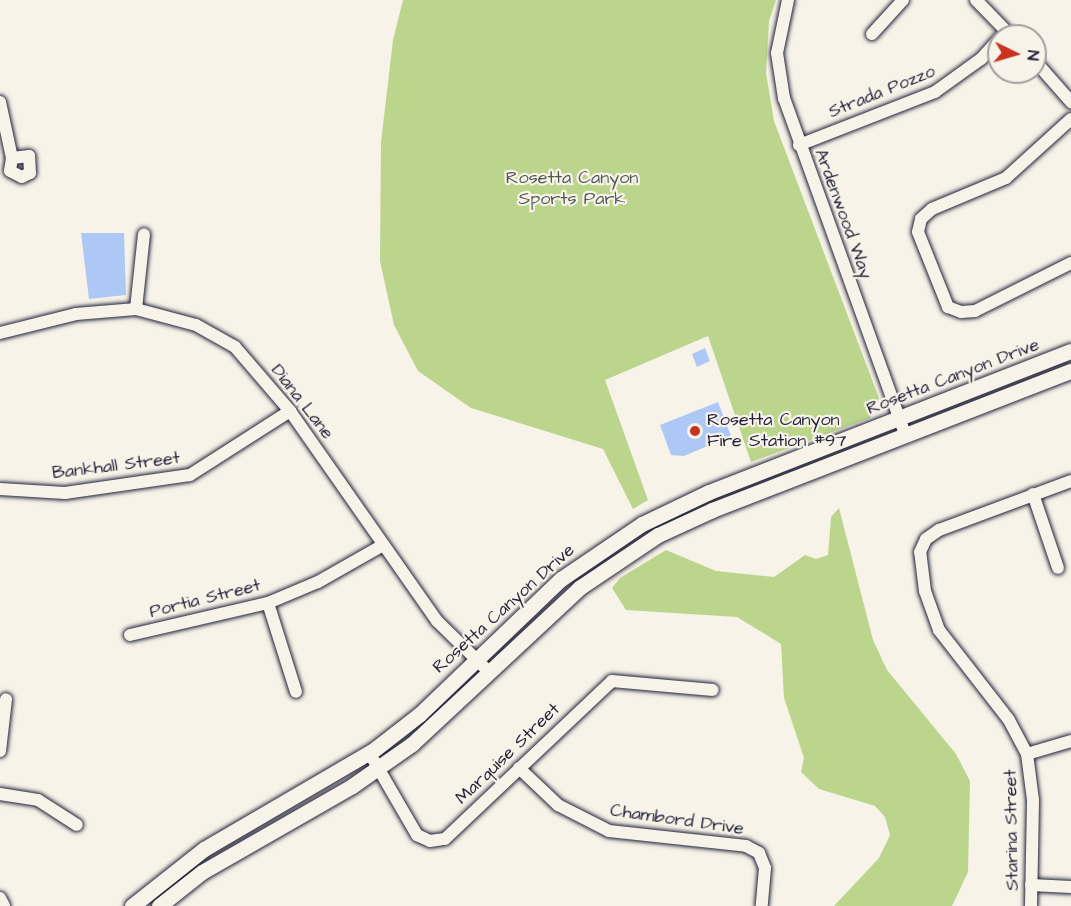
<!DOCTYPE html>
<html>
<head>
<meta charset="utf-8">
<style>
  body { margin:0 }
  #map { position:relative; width:1071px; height:906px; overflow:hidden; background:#f7f3e8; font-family:"Architects Daughter",sans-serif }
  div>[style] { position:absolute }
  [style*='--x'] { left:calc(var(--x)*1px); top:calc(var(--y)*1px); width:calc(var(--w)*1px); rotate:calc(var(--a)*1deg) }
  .green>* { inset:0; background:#bbd58d }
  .building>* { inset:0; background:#aec8f5 }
  .roads { filter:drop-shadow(0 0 2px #22223b) drop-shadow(0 0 2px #22223b) }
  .minor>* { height:12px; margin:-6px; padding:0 6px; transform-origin:6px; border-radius:6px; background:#f7f3e8 }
  .tertiary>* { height:15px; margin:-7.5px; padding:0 7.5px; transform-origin:7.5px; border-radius:7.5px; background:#f7f3e8 }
  .dots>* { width:16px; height:16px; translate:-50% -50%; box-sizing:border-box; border:3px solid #f7f3e8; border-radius:50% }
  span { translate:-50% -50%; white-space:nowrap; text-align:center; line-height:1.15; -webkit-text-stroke:4.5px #f7f3e8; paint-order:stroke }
  .street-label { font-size:18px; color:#22223b }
  .park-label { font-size:18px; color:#505854 }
  .poi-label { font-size:18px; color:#22223b }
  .left { translate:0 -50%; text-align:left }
  .north { position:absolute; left:987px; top:24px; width:60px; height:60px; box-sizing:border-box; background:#f7f3e8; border:2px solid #a29fa3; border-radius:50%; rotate:95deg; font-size:16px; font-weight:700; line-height:24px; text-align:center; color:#22223b }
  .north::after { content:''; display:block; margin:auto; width:21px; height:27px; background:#c8321e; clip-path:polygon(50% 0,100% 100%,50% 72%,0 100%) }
</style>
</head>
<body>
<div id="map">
  <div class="green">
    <i style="clip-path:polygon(403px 0,776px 0,769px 21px,766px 73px,774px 121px,879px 398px,870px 418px,751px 462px,708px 336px,605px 380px,648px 500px,633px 509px,603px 449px,471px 408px,418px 371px,394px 325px,380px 261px,381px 142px,393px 40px)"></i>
    <i style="clip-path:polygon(839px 508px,873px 640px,887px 670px,956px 754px,970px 781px,968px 872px,952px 906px,834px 906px,879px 858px,890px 835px,885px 817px,875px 806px,819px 789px,801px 772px,804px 758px,784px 698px,781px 644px,737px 617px,626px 610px,612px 588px,620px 578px,666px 550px,716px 571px,774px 577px,805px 555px,816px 559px,828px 555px,831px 517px)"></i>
  </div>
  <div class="building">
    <i style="clip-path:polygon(81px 233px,124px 233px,126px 295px,89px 299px)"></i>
    <i style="clip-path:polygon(705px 348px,710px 361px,697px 367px,692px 354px)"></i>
    <i style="clip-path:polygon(718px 402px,731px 436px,684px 456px,671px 455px,660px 425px)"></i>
  </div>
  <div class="roads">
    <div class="minor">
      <i style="--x:788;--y:0;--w:54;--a:101.7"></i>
      <i style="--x:777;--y:53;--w:46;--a:81.2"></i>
      <i style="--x:784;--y:98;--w:359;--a:70.2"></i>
      <i style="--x:976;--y:0;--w:50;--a:45.8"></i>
      <i style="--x:872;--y:34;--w:46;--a:-47.6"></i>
      <i style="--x:1035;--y:61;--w:55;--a:48.7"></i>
      <i style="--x:0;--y:102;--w:57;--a:77.9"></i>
      <i style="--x:12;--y:158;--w:13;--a:99"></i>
      <i style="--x:10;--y:171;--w:13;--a:27"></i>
      <i style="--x:22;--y:177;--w:9;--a:-27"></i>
      <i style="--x:30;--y:173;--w:17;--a:-93"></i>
      <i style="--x:29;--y:156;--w:17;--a:173"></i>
      <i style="--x:1071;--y:119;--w:88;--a:137.8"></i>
      <i style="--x:1006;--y:178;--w:80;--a:157.3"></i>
      <i style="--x:932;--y:209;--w:15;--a:138"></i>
      <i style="--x:921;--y:219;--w:13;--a:103"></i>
      <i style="--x:918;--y:232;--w:81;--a:68.2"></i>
      <i style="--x:948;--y:307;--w:14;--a:21"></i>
      <i style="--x:961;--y:312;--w:14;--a:-4"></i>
      <i style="--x:975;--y:311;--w:107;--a:-26.6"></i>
      <i style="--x:799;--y:145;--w:146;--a:-21.3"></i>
      <i style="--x:935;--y:92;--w:57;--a:-35.7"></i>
      <i style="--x:981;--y:59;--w:27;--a:-48"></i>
      <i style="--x:136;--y:309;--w:75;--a:-83.9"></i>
      <i style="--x:0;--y:333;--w:78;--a:-14"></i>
      <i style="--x:76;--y:314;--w:60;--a:-4.8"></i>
      <i style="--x:136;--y:309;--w:62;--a:14.9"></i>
      <i style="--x:196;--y:325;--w:45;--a:29.4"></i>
      <i style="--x:235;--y:347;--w:84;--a:49.3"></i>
      <i style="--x:290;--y:411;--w:256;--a:55"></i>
      <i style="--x:437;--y:621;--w:73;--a:44.4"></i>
      <i style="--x:0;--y:489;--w:65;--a:3.5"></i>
      <i style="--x:65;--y:493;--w:126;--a:-8.2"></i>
      <i style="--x:190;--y:475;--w:119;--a:-32.6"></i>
      <i style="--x:1033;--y:494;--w:78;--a:71.3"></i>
      <i style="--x:268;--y:603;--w:93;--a:72.5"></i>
      <i style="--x:130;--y:635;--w:142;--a:-13.1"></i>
      <i style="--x:268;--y:603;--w:54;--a:-22.8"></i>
      <i style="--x:318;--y:582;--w:75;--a:-29.6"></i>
      <i style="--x:0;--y:751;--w:52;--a:-83.4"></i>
      <i style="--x:370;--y:754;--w:94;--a:59.9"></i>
      <i style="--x:417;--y:835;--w:14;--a:25"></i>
      <i style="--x:430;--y:841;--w:15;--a:-8"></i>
      <i style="--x:445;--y:839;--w:230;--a:-43.4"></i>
      <i style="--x:612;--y:681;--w:101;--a:5.1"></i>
      <i style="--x:1027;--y:754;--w:46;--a:-16.5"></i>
      <i style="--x:519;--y:768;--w:54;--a:43.5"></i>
      <i style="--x:558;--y:805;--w:57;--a:27"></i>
      <i style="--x:609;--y:831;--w:138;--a:6.2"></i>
      <i style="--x:746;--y:846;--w:15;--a:28"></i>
      <i style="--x:759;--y:853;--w:16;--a:68"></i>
      <i style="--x:765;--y:868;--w:38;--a:95"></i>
      <i style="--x:0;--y:794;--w:38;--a:9"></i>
      <i style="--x:38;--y:800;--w:46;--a:32.7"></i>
      <i style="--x:1031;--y:885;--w:40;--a:2.9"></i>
      <i style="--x:0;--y:898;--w:9;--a:63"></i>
      <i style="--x:1031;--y:906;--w:106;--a:-88.9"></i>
      <i style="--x:1033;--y:800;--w:46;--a:-97.4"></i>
      <i style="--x:1027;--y:754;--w:38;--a:-118"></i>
      <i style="--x:1009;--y:720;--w:114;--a:-127.9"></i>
      <i style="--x:939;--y:630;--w:41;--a:-109.7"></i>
      <i style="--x:925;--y:591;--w:39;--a:-97"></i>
      <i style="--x:920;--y:552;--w:14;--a:-65"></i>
      <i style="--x:926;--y:539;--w:16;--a:-35"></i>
      <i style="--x:939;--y:530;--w:141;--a:-20.4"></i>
    </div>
    <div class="tertiary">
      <i style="--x:132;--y:906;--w:92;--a:-38.4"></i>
      <i style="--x:204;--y:849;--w:198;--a:-30.3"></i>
      <i style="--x:375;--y:749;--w:57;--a:-37.9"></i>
      <i style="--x:420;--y:714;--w:195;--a:-43.8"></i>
      <i style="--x:561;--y:579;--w:98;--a:-34.2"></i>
      <i style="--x:642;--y:524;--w:74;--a:-25.5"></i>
      <i style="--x:709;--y:492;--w:388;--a:-21.3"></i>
      <i style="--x:159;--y:906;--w:55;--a:-38.3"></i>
      <i style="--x:202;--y:872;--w:173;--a:-29.8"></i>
      <i style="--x:352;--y:786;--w:73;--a:-35"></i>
      <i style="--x:412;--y:744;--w:229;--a:-43"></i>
      <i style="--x:579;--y:588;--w:95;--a:-33.9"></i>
      <i style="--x:658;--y:535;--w:60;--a:-24.8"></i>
      <i style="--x:712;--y:510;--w:385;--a:-21.2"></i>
    </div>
  </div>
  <div class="dots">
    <i style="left:695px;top:431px;background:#c8321e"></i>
  </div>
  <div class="street-label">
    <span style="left:882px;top:92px;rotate:-22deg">Strada Pozzo</span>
    <span style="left:843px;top:214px;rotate:70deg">Ardenwood Way</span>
    <span style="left:953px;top:377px;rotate:-21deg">Rosetta Canyon Drive</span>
    <span style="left:302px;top:402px;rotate:52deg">Diana Lane</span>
    <span style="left:116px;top:466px;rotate:-7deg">Bankhall Street</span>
    <span style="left:205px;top:599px;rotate:-14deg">Portia Street</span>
    <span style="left:504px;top:609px;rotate:-42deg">Rosetta Canyon Drive</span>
    <span style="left:508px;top:754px;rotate:-44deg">Marquise Street</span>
    <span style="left:677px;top:820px;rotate:8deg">Chambord Drive</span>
    <span style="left:1012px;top:830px;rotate:-91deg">Starina Street</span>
  </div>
  <div class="park-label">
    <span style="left:572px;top:189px">Rosetta Canyon<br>Sports Park</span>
  </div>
  <div class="poi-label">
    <span class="left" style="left:707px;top:431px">Rosetta Canyon<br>Fire Station #97</span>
  </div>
  <div class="north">N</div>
</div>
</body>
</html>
